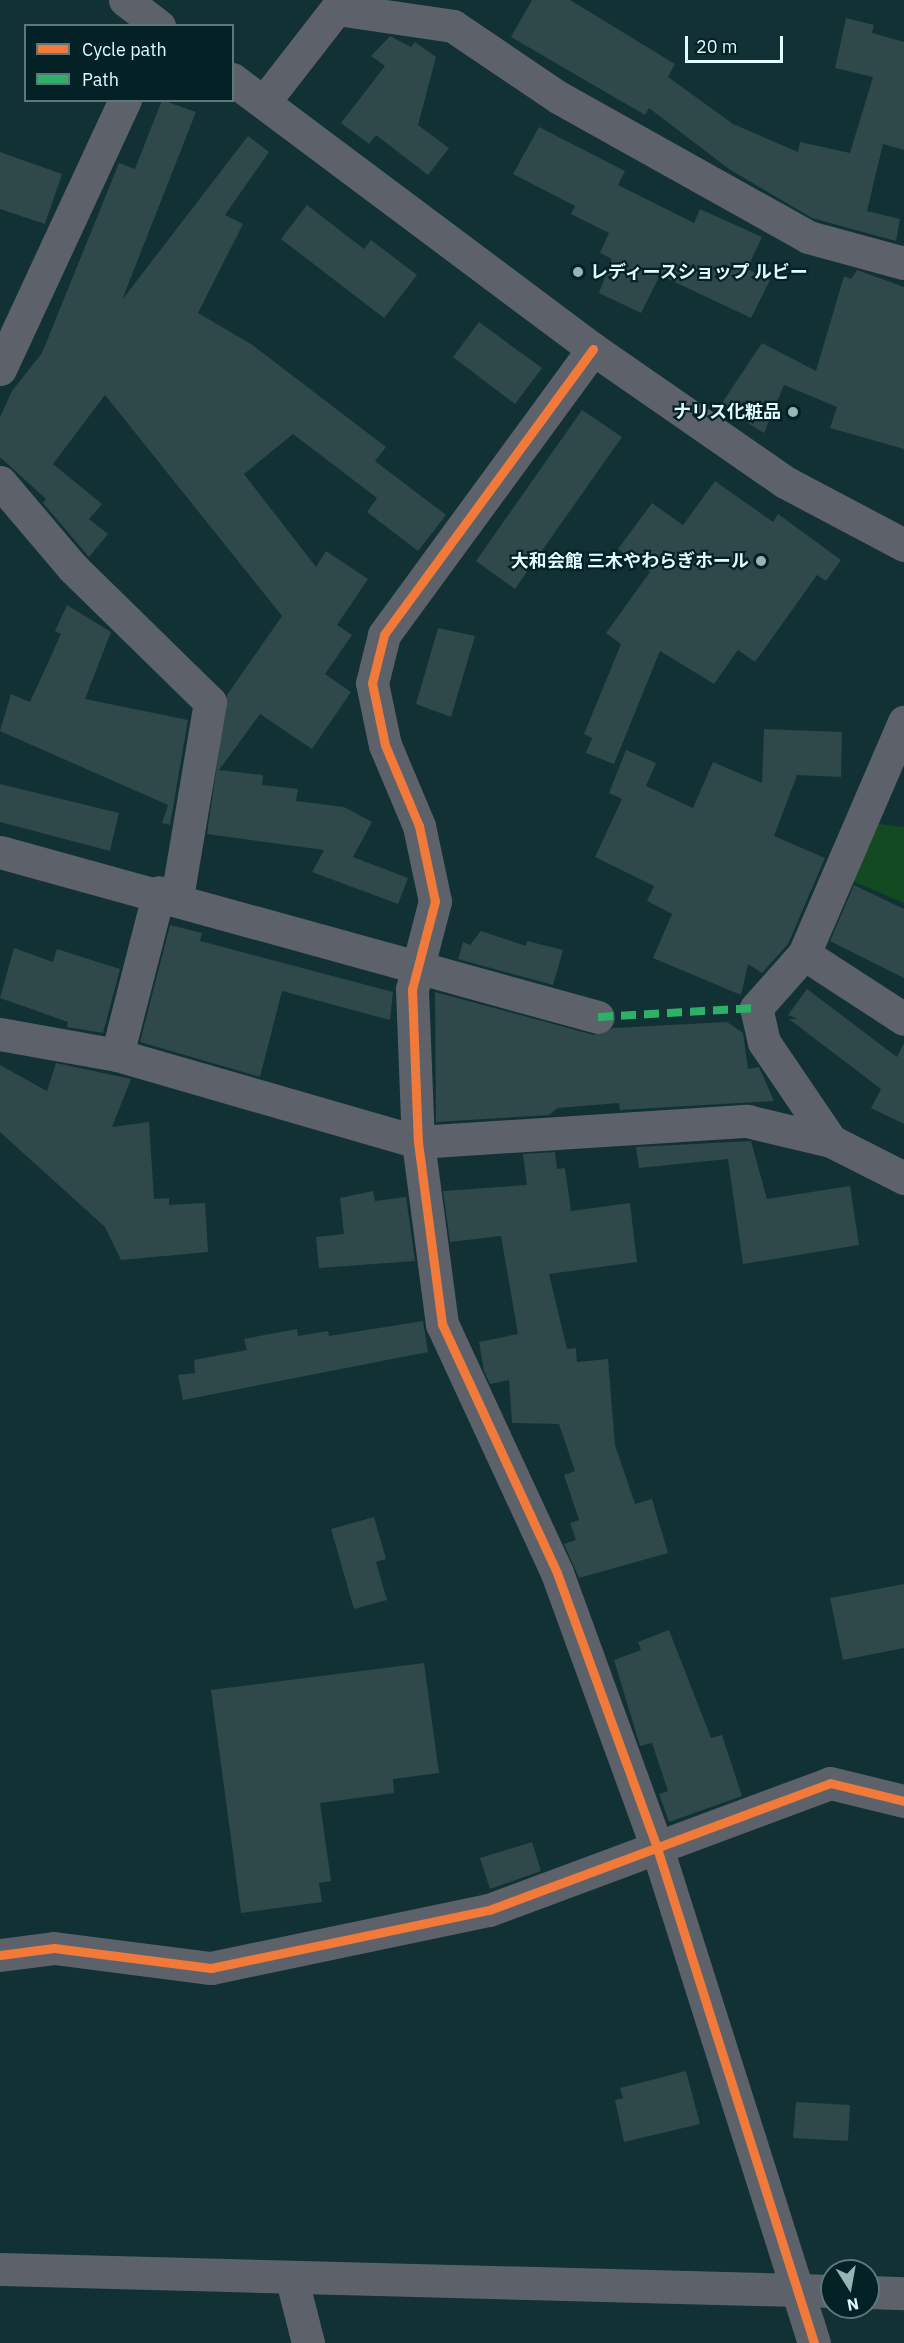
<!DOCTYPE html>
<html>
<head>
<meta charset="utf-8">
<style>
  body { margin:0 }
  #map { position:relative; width:904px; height:2343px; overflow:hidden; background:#113134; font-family:"IBM Plex Sans","Noto Sans JP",sans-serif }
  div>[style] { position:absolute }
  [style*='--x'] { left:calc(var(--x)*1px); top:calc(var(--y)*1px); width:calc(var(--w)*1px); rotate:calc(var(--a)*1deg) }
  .green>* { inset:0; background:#144a22 }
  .building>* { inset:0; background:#2f484a }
  .minor>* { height:33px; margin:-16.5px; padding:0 16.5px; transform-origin:16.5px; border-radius:16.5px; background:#5d626a }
  .quiet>* { height:8px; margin-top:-4px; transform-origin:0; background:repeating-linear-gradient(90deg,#2db169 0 15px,transparent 0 23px) }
  .cycleway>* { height:9px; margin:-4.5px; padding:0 4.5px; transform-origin:4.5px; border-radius:4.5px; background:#f17a3a }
  .dots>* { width:16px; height:16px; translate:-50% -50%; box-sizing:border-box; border:3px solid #042125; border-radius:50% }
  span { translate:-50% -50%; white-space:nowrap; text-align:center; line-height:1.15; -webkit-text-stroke:4.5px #042125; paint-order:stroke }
  .poi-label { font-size:18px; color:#e1fbfe; font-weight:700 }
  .left { translate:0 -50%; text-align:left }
  .right { translate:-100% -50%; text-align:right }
  .legend { position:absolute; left:24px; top:24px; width:210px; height:78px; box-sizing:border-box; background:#042125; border:2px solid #5c787c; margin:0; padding:8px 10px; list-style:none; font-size:18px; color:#e1fbfe }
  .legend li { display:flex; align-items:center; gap:12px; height:30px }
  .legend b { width:30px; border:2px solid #5c787c }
  .north { position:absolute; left:820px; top:2259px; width:60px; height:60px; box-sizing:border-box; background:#042125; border:2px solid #5c787c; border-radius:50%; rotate:169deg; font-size:16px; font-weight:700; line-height:24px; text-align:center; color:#e1fbfe }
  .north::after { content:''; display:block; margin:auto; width:21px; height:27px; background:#98b4b7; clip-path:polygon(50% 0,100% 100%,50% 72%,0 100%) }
  .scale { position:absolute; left:685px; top:36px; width:98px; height:27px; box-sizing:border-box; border:3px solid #e1fbfe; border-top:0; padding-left:8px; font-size:18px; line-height:21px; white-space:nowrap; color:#e1fbfe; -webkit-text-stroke:4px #042125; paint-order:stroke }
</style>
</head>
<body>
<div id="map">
  <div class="green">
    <i style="clip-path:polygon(879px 824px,904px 827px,904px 903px,841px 876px)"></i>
  </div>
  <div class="building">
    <i style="clip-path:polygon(532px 0,570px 0,675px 64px,668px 77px,733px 124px,798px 152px,800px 142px,850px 153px,873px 77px,835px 68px,846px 18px,874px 25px,872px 33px,904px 42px,904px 150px,883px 144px,867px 211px,900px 219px,896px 241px,812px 218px,729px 169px,649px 108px,645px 115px,511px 37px)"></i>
    <i style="clip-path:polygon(390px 36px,411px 47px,415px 42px,436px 57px,418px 125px,449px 148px,428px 175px,376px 135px,369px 144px,341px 123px,385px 66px,371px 56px)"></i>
    <i style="clip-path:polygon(162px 100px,196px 112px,122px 300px,248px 136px,269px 152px,225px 215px,243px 224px,198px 313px,251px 344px,386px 447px,375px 461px,446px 515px,418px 551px,367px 512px,377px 498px,293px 434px,244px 474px,316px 567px,326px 551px,368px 579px,337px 625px,352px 635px,325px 674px,351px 692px,312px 749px,260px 714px,219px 770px,263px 775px,262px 785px,298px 789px,296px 801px,344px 807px,372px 822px,353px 857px,408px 878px,398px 904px,312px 872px,324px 850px,207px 834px,227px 695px,282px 616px,105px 395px,53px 464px,102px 504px,89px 519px,108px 534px,89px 557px,43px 503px,46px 499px,0 457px,0 417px,12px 391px,42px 353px,119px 163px,135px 169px)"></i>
    <i style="clip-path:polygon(539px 127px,625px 171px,618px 185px,694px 223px,700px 209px,762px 237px,747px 269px,770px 280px,751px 318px,660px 275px,641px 313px,599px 293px,612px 259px,600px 253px,609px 233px,571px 214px,575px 206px,513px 174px)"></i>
    <i style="clip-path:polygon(0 152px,62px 174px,45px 224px,0 209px)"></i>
    <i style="clip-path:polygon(307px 205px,364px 249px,371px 240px,417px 275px,384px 318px,281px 239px)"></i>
    <i style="clip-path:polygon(857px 270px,904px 287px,904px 449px,830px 428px,837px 407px,784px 385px,764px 433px,720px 406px,762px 343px,816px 371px,844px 276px,851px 279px)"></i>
    <i style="clip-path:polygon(479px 322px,542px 368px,515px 404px,453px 357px)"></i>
    <i style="clip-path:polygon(582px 410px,622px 437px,515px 589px,476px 561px)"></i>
    <i style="clip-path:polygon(715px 481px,773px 522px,778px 514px,841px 560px,826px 581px,817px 575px,755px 662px,738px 650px,714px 684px,660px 651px,614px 764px,586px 753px,592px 738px,584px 734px,621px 644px,606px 633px,650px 572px,618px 549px,652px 503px,683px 525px)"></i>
    <i style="clip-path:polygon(67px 605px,111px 632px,85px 699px,188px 720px,170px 825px,162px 823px,168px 805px,0 731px,11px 694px,30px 702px,61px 634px,55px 631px)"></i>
    <i style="clip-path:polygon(438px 628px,475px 636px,451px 717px,416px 704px)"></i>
    <i style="clip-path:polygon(764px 729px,842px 732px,841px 777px,797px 775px,774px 836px,825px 858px,788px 944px,762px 973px,748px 964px,741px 995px,653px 958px,672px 914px,647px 901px,654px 886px,595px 857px,622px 799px,609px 793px,626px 750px,656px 763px,646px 786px,693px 808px,713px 762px,762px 783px)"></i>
    <i style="clip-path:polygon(0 784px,119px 813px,110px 851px,0 822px)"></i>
    <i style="clip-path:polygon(854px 885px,904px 909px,904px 978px,830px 941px)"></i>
    <i style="clip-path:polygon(170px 925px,202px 933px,200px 941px,393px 992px,390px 1020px,282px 991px,260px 1077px,140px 1042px)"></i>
    <i style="clip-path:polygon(481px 931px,526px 946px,527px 941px,563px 950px,553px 985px,458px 959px,463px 942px,470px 945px)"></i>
    <i style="clip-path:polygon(14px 948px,53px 962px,57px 949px,120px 969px,103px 1033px,67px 1027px,68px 1022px,0 998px)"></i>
    <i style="clip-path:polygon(807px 989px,897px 1057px,904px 1043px,904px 1124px,871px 1108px,881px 1089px,789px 1019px,798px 1019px,788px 1015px)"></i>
    <i style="clip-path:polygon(435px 992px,594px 1035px,613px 1028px,727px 1022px,743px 1033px,748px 1069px,759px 1067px,774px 1101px,620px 1110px,619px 1103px,558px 1108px,549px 1115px,436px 1122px)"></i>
    <i style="clip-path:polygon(56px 1063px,131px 1079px,112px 1127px,149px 1122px,154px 1199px,169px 1198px,169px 1205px,205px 1203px,208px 1252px,121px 1260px,105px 1227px,0 1132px,0 1065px,47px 1091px)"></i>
    <i style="clip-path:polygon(751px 1141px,767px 1199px,850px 1186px,859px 1245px,743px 1264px,728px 1159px,639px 1168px,636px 1147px)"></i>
    <i style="clip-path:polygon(555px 1152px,557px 1169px,565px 1168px,571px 1211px,630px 1203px,637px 1262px,549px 1274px,567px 1349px,576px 1348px,577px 1362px,608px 1359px,615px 1445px,635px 1504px,652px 1499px,668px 1553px,579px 1578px,564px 1544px,576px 1540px,570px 1523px,579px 1520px,564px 1475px,575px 1471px,559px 1424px,512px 1423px,509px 1380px,490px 1384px,484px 1371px,479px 1342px,518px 1334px,501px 1236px,450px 1242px,443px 1191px,527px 1185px,523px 1154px)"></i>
    <i style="clip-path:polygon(373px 1191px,375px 1201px,406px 1197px,415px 1261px,319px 1268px,316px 1237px,344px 1234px,340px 1198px)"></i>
    <i style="clip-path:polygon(423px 1321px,428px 1352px,183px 1400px,178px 1375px,195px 1373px,194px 1360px,247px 1350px,244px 1339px,297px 1329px,298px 1336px,328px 1331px,329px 1336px)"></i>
    <i style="clip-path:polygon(374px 1517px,386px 1559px,376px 1562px,387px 1600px,354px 1609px,331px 1529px)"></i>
    <i style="clip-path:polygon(904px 1584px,904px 1648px,843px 1660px,830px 1598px)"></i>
    <i style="clip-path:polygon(669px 1630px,711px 1738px,722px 1735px,742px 1796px,669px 1822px,659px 1794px,668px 1791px,652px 1743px,640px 1746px,614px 1660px,641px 1650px,638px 1642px)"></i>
    <i style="clip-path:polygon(424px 1663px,439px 1773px,393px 1779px,394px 1793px,320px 1803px,331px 1881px,319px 1883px,322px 1902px,241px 1913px,211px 1690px)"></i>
    <i style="clip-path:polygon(532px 1842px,541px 1871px,490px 1889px,480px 1858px)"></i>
    <i style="clip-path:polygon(686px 2071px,700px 2124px,624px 2142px,615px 2100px,623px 2098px,620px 2088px)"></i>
    <i style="clip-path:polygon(796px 2102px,850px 2105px,848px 2141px,793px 2138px)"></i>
  </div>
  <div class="minor">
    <i style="--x:125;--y:0;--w:43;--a:37.4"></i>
    <i style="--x:337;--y:9;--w:117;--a:8.3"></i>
    <i style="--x:453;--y:26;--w:127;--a:34.1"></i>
    <i style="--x:558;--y:97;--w:287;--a:29.2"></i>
    <i style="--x:808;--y:237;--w:99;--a:15.2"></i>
    <i style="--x:232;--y:79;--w:451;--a:36.8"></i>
    <i style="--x:593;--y:349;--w:234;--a:34.7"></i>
    <i style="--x:785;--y:482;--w:135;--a:27.9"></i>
    <i style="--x:264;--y:102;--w:129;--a:-52.2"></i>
    <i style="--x:593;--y:349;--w:354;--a:126.2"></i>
    <i style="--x:384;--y:635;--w:49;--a:104"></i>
    <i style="--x:372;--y:683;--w:63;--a:78.2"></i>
    <i style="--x:385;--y:745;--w:88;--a:67.2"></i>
    <i style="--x:419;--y:826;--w:77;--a:78"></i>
    <i style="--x:435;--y:901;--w:91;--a:104.6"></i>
    <i style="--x:412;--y:989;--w:153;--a:87.8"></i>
    <i style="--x:418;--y:1142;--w:184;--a:82.5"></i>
    <i style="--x:442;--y:1324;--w:274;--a:65.2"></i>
    <i style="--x:557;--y:1573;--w:293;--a:70"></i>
    <i style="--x:657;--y:1848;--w:519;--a:72.4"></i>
    <i style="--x:0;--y:369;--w:297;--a:-65.1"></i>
    <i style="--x:0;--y:482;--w:113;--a:49.7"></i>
    <i style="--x:73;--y:568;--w:192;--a:44.4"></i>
    <i style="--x:210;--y:702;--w:198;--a:99.6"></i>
    <i style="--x:0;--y:852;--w:620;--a:15.43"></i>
    <i style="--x:804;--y:954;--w:119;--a:33"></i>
    <i style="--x:0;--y:1034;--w:119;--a:10.2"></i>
    <i style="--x:117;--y:1055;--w:313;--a:16.1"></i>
    <i style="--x:418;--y:1142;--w:330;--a:-3.7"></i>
    <i style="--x:747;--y:1121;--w:86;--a:13.4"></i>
    <i style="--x:831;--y:1141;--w:82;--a:26.9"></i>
    <i style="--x:117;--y:1055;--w:168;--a:-75.6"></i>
    <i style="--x:831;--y:1141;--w:120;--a:-124.1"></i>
    <i style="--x:764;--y:1042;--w:35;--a:-103"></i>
    <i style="--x:756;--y:1008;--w:72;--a:-48.4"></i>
    <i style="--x:804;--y:954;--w:253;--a:-66.7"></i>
    <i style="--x:0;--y:1955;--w:54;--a:-7.4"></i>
    <i style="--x:54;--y:1948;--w:158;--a:7.3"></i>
    <i style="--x:211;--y:1968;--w:284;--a:-11.8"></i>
    <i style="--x:489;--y:1910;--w:364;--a:-20.4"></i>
    <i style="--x:830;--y:1783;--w:76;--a:13.7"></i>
    <i style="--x:0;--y:2269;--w:832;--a:1.51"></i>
    <i style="--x:292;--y:2280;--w:65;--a:75.7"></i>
    <i style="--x:868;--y:2292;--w:36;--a:2"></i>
  </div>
  <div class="quiet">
    <i style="--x:598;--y:1017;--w:158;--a:-3.3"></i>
  </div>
  <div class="cycleway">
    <i style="--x:593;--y:349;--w:354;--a:126.2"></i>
    <i style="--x:384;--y:635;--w:49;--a:104"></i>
    <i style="--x:372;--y:683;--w:63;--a:78.2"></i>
    <i style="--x:385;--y:745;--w:88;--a:67.2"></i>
    <i style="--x:419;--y:826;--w:77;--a:78"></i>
    <i style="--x:435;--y:901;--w:91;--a:104.6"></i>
    <i style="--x:412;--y:989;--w:153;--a:87.8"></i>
    <i style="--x:418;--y:1142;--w:184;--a:82.5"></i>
    <i style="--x:442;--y:1324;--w:274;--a:65.2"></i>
    <i style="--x:557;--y:1573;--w:293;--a:70"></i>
    <i style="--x:657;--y:1848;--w:519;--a:72.4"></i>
    <i style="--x:0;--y:1955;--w:54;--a:-7.4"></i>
    <i style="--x:54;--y:1948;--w:158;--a:7.3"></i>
    <i style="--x:211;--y:1968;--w:284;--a:-11.8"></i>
    <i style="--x:489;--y:1910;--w:364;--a:-20.4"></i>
    <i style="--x:830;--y:1783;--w:76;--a:13.7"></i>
  </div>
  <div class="dots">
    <i style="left:578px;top:272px;background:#98b4b7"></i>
    <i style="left:793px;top:412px;background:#98b4b7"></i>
    <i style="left:761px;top:561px;background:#98b4b7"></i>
  </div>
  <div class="poi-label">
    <span class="left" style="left:590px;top:272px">レディースショップ ルビー</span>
    <span class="right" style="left:781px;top:412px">ナリス化粧品</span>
    <span class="right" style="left:749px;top:561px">大和会館 三木やわらぎホール</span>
  </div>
  <ul class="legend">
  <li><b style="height:8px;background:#f17a3a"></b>Cycle path</li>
  <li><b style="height:8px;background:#2db169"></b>Path</li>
  </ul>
  <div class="north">N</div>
  <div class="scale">20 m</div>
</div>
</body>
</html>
